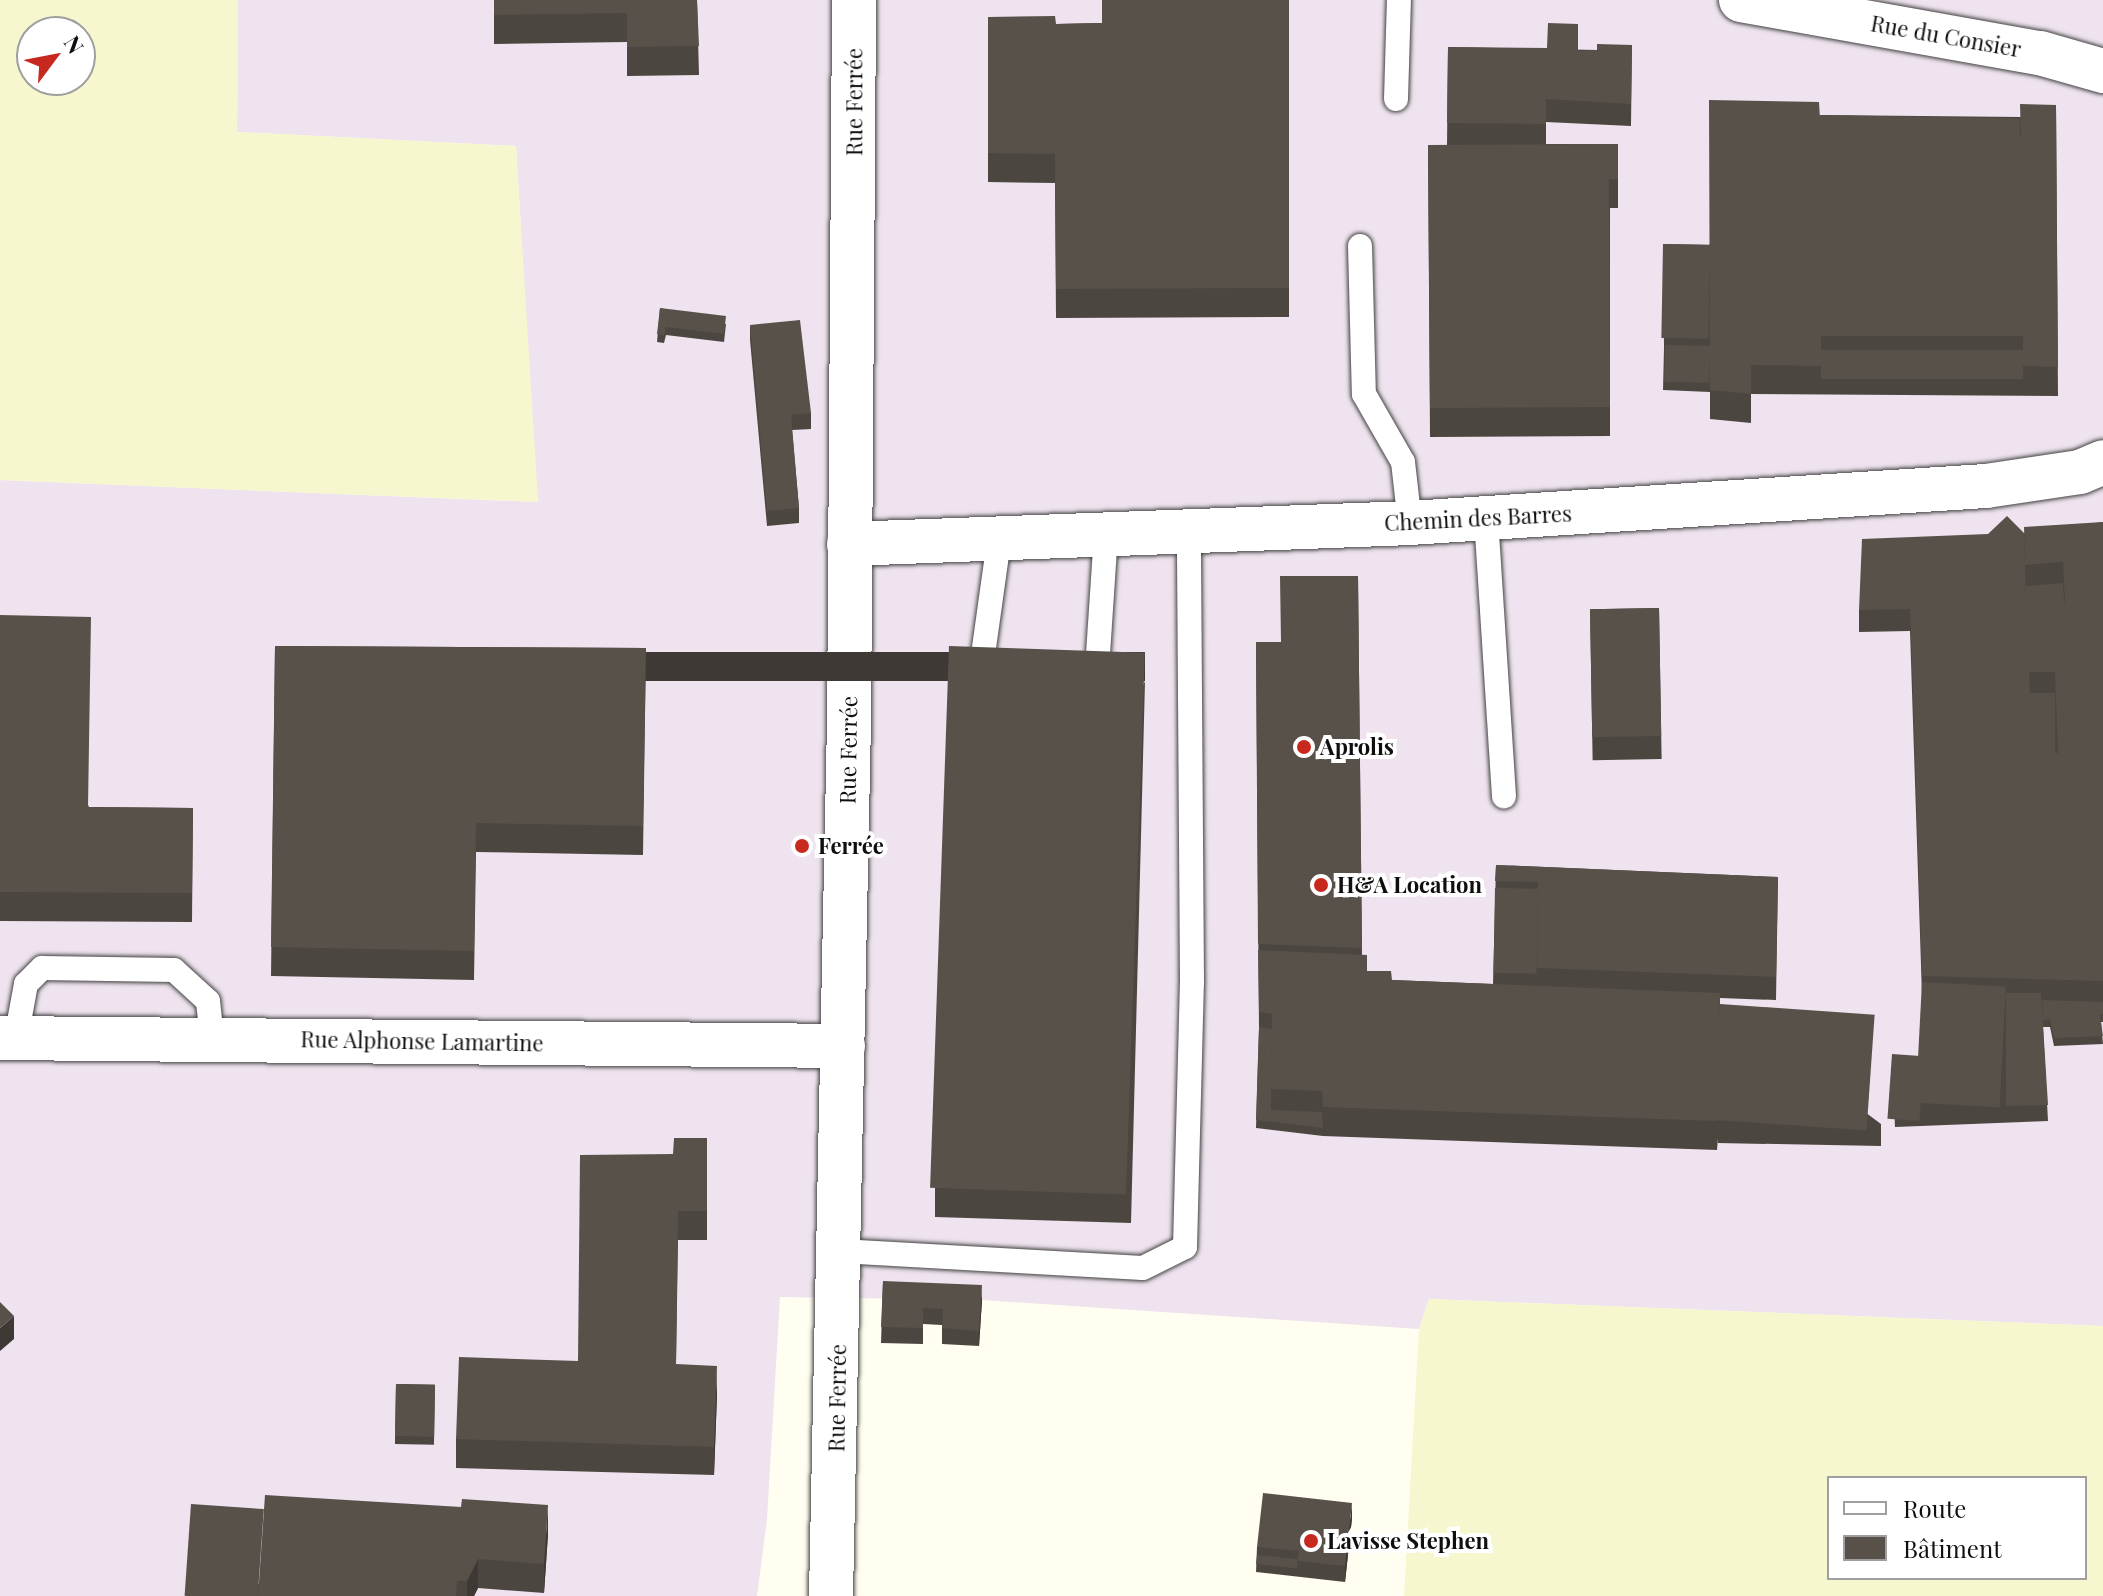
<!DOCTYPE html>
<html>
<head>
<meta charset="utf-8">
<style>
	body { margin:0 }
	#map { position:relative; width:2103px; height:1596px; overflow:hidden; background:#fffef0; font-family:"Playfair Display",serif }
	div>[style] { position:absolute }
	[style*='--x'] { left:calc(var(--x)*1px); top:calc(var(--y)*1px); width:calc(var(--w)*1px); rotate:calc(var(--a)*1deg) }
	.industrial>* { inset:0; background:#eee3ee }
	.farmland>* { inset:0; background:#f6f7ce }
	.roads { filter:drop-shadow(0 0 2px #424242) drop-shadow(0 0 2px #424242) }
	.lane>* { height:24px; margin:-12px; padding:0 12px; transform-origin:12px; border-radius:12px; background:#fff }
	.street>* { height:44px; margin:-22px; padding:0 22px; transform-origin:22px; border-radius:22px; background:#fff }
	.wall>* { inset:0; background:#4c4640; transform-origin:0 0 }
	.shaded-wall>* { inset:0; background:#3e3934; transform-origin:0 0 }
	.building>* { inset:0; background:#58514a; transform-origin:0 0 }
	.dots>* { width:22px; height:22px; translate:-50% -50%; box-sizing:border-box; border:4px solid #fff; border-radius:50% }
	span { translate:-50% -50%; white-space:nowrap; text-align:center; line-height:1.15; -webkit-text-stroke:8px #fff; paint-order:stroke }
	.street-label { font-size:22px; color:#0f0f0f }
	.poi-label { font-size:22px; color:#0f0f0f; font-weight:700 }
	.left { translate:0 -50%; text-align:left }
	.legend { position:absolute; left:1827px; top:1476px; width:260px; height:104px; box-sizing:border-box; background:#fff; border:2px solid #9f9f9f; margin:0; padding:10px 14px; list-style:none; font-size:24px; color:#0f0f0f }
	.legend li { display:flex; align-items:center; gap:16px; height:40px }
	.legend b { width:40px; border:2px solid #9f9f9f }
	.north { position:absolute; left:16px; top:16px; width:80px; height:80px; box-sizing:border-box; background:#fff; border:2px solid #9f9f9f; border-radius:50%; rotate:58deg; font-size:22px; font-weight:700; line-height:32px; text-align:center; color:#0f0f0f }
	.north::after { content:''; display:block; margin:auto; width:28px; height:36px; background:#c7291e; clip-path:polygon(50% 0,100% 100%,50% 72%,0 100%) }
</style>
</head>
<body>
<div id="map">
	<div class="industrial">
		<i style="clip-path:polygon(238px 0,2103px 0,2103px 1326px,1429px 1299px,1419px 1329px,982px 1300px,780px 1297px,767px 1519px,757px 1596px,0 1596px,0 480px,537px 502px,516px 146px,237px 132px)"></i>
	</div>
	<div class="farmland">
		<i style="clip-path:polygon(evenodd,0 0,238px 0,237px 132px,516px 146px,538px 502px,0 480px,0 0,32px 32px,80px 32px,80px 80px,32px 80px,32px 32px)"></i>
		<i style="clip-path:polygon(evenodd,1429px 1299px,2103px 1326px,2103px 1596px,1404px 1596px,1419px 1329px,1429px 1299px,1829px 1478px,2085px 1478px,2085px 1578px,1829px 1578px,1829px 1478px)"></i>
	</div>
	<div class="roads">
		<div class="lane">
			<i style="--x:1396;--y:99;--w:99;--a:-88.3"></i>
			<i style="--x:1360;--y:246;--w:148;--a:88.5"></i>
			<i style="--x:1364;--y:394;--w:78;--a:60.2"></i>
			<i style="--x:1403;--y:462;--w:61;--a:83.5"></i>
			<i style="--x:1486;--y:518;--w:279;--a:86.3"></i>
			<i style="--x:1098;--y:654;--w:119;--a:-86.2"></i>
			<i style="--x:980;--y:676;--w:137;--a:-82"></i>
			<i style="--x:16;--y:1038;--w:55;--a:-79.5"></i>
			<i style="--x:26;--y:984;--w:23;--a:-45"></i>
			<i style="--x:42;--y:968;--w:132;--a:0.9"></i>
			<i style="--x:174;--y:970;--w:46;--a:42.4"></i>
			<i style="--x:208;--y:1001;--w:37;--a:84"></i>
			<i style="--x:840;--y:1251;--w:303;--a:3.2"></i>
			<i style="--x:1143;--y:1268;--w:47;--a:-26.6"></i>
			<i style="--x:1185;--y:1247;--w:265;--a:-88.5"></i>
			<i style="--x:1192;--y:982;--w:451;--a:-90.4"></i>
		</div>
		<div class="street">
			<i style="--x:1741;--y:0;--w:304;--a:10.1"></i>
			<i style="--x:2040;--y:53;--w:66;--a:15.9"></i>
			<i style="--x:849;--y:544;--w:561;--a:-2.14"></i>
			<i style="--x:1410;--y:523;--w:577;--a:-3.68"></i>
			<i style="--x:1986;--y:486;--w:95;--a:-8.5"></i>
			<i style="--x:2080;--y:472;--w:25;--a:-23"></i>
			<i style="--x:0;--y:1038;--w:843;--a:0.54"></i>
			<i style="--x:831;--y:1596;--w:872;--a:-88.82"></i>
			<i style="--x:849;--y:724;--w:724;--a:-89.6"></i>
		</div>
	</div>
	<div class="wall">
		<i style="clip-path:polygon(494px 0,697px 0,699px 75px,627px 76px,627px 42px,494px 44px)"></i>
		<i style="clip-path:polygon(1289px 0,1289px 317px,1056px 318px,1055px 183px,988px 182px,988px 17px,1056px 24px,1102px 23px)"></i>
		<i style="clip-path:polygon(1632px 45px,1631px 126px,1546px 122px,1546px 144px,1618px 144px,1618px 208px,1610px 208px,1610px 436px,1430px 437px,1428px 145px,1447px 145px,1448px 47px,1597px 50px)"></i>
		<i style="clip-path:polygon(2056px 105px,2058px 396px,1751px 394px,1751px 423px,1710px 419px,1710px 392px,1663px 390px,1664px 348px,1663px 244px,1709px 245px,1820px 115px,2020px 117px)"></i>
		<i style="clip-path:polygon(660px 308px,726px 324px,724px 342px,666px 335px,664px 343px,657px 342px)"></i>
		<i style="clip-path:polygon(750px 325px,811px 413px,811px 429px,792px 430px,799px 508px,799px 523px,767px 526px,750px 340px)"></i>
		<i style="clip-path:polygon(2103px 522px,2103px 1022px,2101px 1022px,2103px 1044px,2054px 1046px,2050px 1027px,2043px 1027px,2048px 1121px,1895px 1127px,1892px 1062px,1924px 1056px,1910px 631px,1859px 632px,1859px 610px,2024px 533px)"></i>
		<i style="clip-path:polygon(1358px 576px,1362px 955px,1367px 971px,1392px 980px,1493px 984px,1496px 865px,1778px 877px,1776px 1000px,1720px 998px,1720px 1004px,1881px 1124px,1881px 1146px,1718px 1143px,1718px 1138px,1717px 1150px,1323px 1136px,1256px 1128px,1259px 1029px,1256px 642px,1281px 642px)"></i>
		<i style="left:1659px;top:608px;width:151px;height:69px;rotate:89deg"></i>
		<i style="clip-path:polygon(0 615px,89px 807px,193px 808px,192px 922px,0 921px)"></i>
		<i style="clip-path:polygon(275px 646px,646px 648px,643px 855px,476px 852px,474px 980px,271px 976px)"></i>
		<i style="clip-path:polygon(1145px 681px,1131px 1223px,935px 1217px,935px 1188px)"></i>
		<i style="clip-path:polygon(707px 1138px,707px 1240px,678px 1240px,676px 1364px,717px 1394px,714px 1475px,456px 1468px,456px 1439px,578px 1361px,673px 1154px)"></i>
		<i style="clip-path:polygon(883px 1281px,982px 1300px,979px 1346px,942px 1344px,942px 1325px,923px 1324px,923px 1344px,881px 1343px)"></i>
		<i style="left:396px;top:1384px;width:39px;height:60px;rotate:1deg"></i>
		<i style="clip-path:polygon(1352px 1518px,1345px 1582px,1256px 1572px,1257px 1547px)"></i>
		<i style="clip-path:polygon(548px 1534px,544px 1593px,478px 1588px,474px 1596px,185px 1596px)"></i>
	</div>
	<div class="shaded-wall">
		<i style="left:1145px;top:652px;width:29px;height:542px;rotate:90deg"></i>
		<i style="clip-path:polygon(982px 1285px,982px 1300px,979px 1346px,979px 1331px)"></i>
		<i style="clip-path:polygon(14px 1316px,14px 1339px,0 1351px,0 1328px)"></i>
		<i style="clip-path:polygon(717px 1366px,717px 1394px,714px 1475px,714px 1447px)"></i>
		<i style="clip-path:polygon(1352px 1503px,1352px 1518px,1345px 1582px,1345px 1566px)"></i>
		<i style="clip-path:polygon(548px 1505px,548px 1534px,544px 1593px,544px 1564px)"></i>
		<i style="clip-path:polygon(478px 1559px,478px 1588px,474px 1596px,467px 1596px,467px 1581px)"></i>
	</div>
	<div class="building">
		<i style="clip-path:polygon(494px 0,697px 0,699px 46px,627px 47px,627px 13px,494px 15px)"></i>
		<i style="clip-path:polygon(1102px 0,1289px 0,1289px 288px,1056px 289px,1055px 154px,988px 153px,988px 17px,1055px 16px,1056px 24px,1102px 23px)"></i>
		<i style="clip-path:polygon(1548px 23px,1578px 24px,1578px 51px,1597px 50px,1597px 44px,1632px 45px,1631px 104px,1546px 99px,1546px 124px,1447px 123px,1448px 47px,1547px 48px)"></i>
		<i style="clip-path:polygon(1709px 100px,1819px 102px,1821px 136px,2021px 137px,2020px 104px,2056px 105px,2058px 367px,2023px 366px,2023px 336px,1821px 336px,1821px 366px,1751px 365px,1751px 394px,1710px 390px)"></i>
		<i style="left:1820px;top:115px;width:200px;height:21px;rotate:1deg"></i>
		<i style="clip-path:polygon(1618px 144px,1618px 179px,1609px 179px,1610px 407px,1430px 408px,1428px 145px)"></i>
		<i style="left:1663px;top:244px;width:47px;height:94px;rotate:1deg"></i>
		<i style="clip-path:polygon(660px 308px,726px 316px,724px 334px,666px 327px,664px 336px,657px 334px)"></i>
		<i style="clip-path:polygon(800px 320px,811px 413px,791px 415px,799px 508px,767px 511px,750px 325px)"></i>
		<i style="left:1665px;top:345px;width:45px;height:37px;rotate:1deg"></i>
		<i style="left:1821px;top:350px;width:202px;height:29px"></i>
		<i style="clip-path:polygon(2007px 516px,2024px 533px,2026px 602px,1910px 602px,1910px 609px,1859px 610px,1862px 539px,1988px 534px)"></i>
		<i style="clip-path:polygon(evenodd,2103px 522px,2103px 981px,1922px 976px,1910px 602px,2065px 602px,2063px 562px,2025px 565px,2024px 527px,2103px 522px,2029px 672px,2055px 672px,2058px 753px,2033px 755px,2029px 672px)"></i>
		<i style="clip-path:polygon(1280px 576px,1358px 576px,1362px 948px,1258px 944px,1256px 642px,1281px 642px)"></i>
		<i style="clip-path:polygon(2063px 583px,2064px 602px,2026px 602px,2026px 586px)"></i>
		<i style="left:1659px;top:608px;width:128px;height:69px;rotate:89deg"></i>
		<i style="clip-path:polygon(0 615px,91px 617px,88px 807px,193px 808px,192px 893px,0 892px)"></i>
		<i style="clip-path:polygon(275px 646px,646px 648px,643px 826px,476px 823px,474px 951px,271px 947px)"></i>
		<i style="left:949px;top:646px;width:196px;height:542px;rotate:2deg"></i>
		<i style="left:2030px;top:693px;width:25px;height:62px"></i>
		<i style="clip-path:polygon(1496px 865px,1778px 877px,1776px 977px,1537px 968px,1538px 882px,1495px 881px)"></i>
		<i style="left:1495px;top:888px;width:43px;height:85px;rotate:1deg"></i>
		<i style="clip-path:polygon(1258px 950px,1367px 955px,1367px 1015px,1271px 1077px,1272px 1014px,1259px 1012px)"></i>
		<i style="clip-path:polygon(1367px 971px,1391px 971px,1392px 980px,1720px 993px,1717px 1121px,1323px 1107px,1322px 1091px,1271px 1089px,1271px 1077px,1367px 1015px)"></i>
		<i style="left:1922px;top:982px;width:84px;height:121px;rotate:3deg"></i>
		<i style="clip-path:polygon(2006px 993px,2041px 993px,2048px 1105px,2006px 1106px)"></i>
		<i style="clip-path:polygon(2042px 1000px,2103px 1002px,2103px 1014px,2100px 1015px,2103px 1036px,2054px 1038px,2050px 1019px,2043px 1020px)"></i>
		<i style="left:1720px;top:1004px;width:155px;height:116px;rotate:4deg"></i>
		<i style="clip-path:polygon(1259px 1027px,1272px 1029px,1271px 1110px,1322px 1112px,1323px 1128px,1256px 1120px)"></i>
		<i style="left:1892px;top:1054px;width:32px;height:65px;rotate:4deg"></i>
		<i style="clip-path:polygon(674px 1138px,707px 1138px,707px 1211px,678px 1211px,676px 1364px,717px 1366px,714px 1447px,456px 1439px,459px 1357px,578px 1361px,580px 1155px,673px 1154px)"></i>
		<i style="clip-path:polygon(883px 1281px,982px 1285px,979px 1331px,942px 1328px,943px 1309px,923px 1308px,923px 1328px,881px 1327px)"></i>
		<i style="clip-path:polygon(0 1302px,14px 1316px,0 1328px)"></i>
		<i style="left:396px;top:1384px;width:39px;height:52px;rotate:1deg"></i>
		<i style="clip-path:polygon(1263px 1493px,1352px 1503px,1345px 1566px,1298px 1561px,1299px 1551px,1257px 1547px)"></i>
		<i style="clip-path:polygon(265px 1495px,461px 1507px,462px 1499px,548px 1505px,544px 1564px,478px 1559px,467px 1581px,457px 1581px,456px 1596px,258px 1596px)"></i>
		<i style="left:191px;top:1504px;width:73px;height:92px;rotate:4deg"></i>
		<i style="left:1257px;top:1555px;width:41px;height:9px;rotate:6deg"></i>
	</div>
	<div class="dots">
		<i style="left:1304px;top:747px;background:#c7291e"></i>
		<i style="left:802px;top:846px;background:#c7291e"></i>
		<i style="left:1321px;top:885px;background:#c7291e"></i>
		<i style="left:1311px;top:1541px;background:#c7291e"></i>
	</div>
	<div class="street-label">
		<span style="left:1946px;top:36px;rotate:10deg">Rue du Consier</span>
		<span style="left:854px;top:102px;rotate:-90deg">Rue Ferrée</span>
		<span style="left:1478px;top:518px;rotate:-3deg">Chemin des Barres</span>
		<span style="left:848px;top:750px;rotate:-89deg">Rue Ferrée</span>
		<span style="left:422px;top:1041px;rotate:1deg">Rue Alphonse Lamartine</span>
		<span style="left:837px;top:1398px;rotate:-89deg">Rue Ferrée</span>
	</div>
	<div class="poi-label">
		<span class="left" style="left:1320px;top:747px">Aprolis</span>
		<span class="left" style="left:818px;top:846px">Ferrée</span>
		<span class="left" style="left:1337px;top:885px">H&amp;A Location</span>
		<span class="left" style="left:1327px;top:1541px">Lavisse Stephen</span>
	</div>
	<ul class="legend">
	<li><b style="height:10px;background:#fff"></b>Route</li>
	<li><b style="height:22px;background:#58514a"></b>Bâtiment</li>
	</ul>
	<div class="north">N</div>
</div>
</body>
</html>
